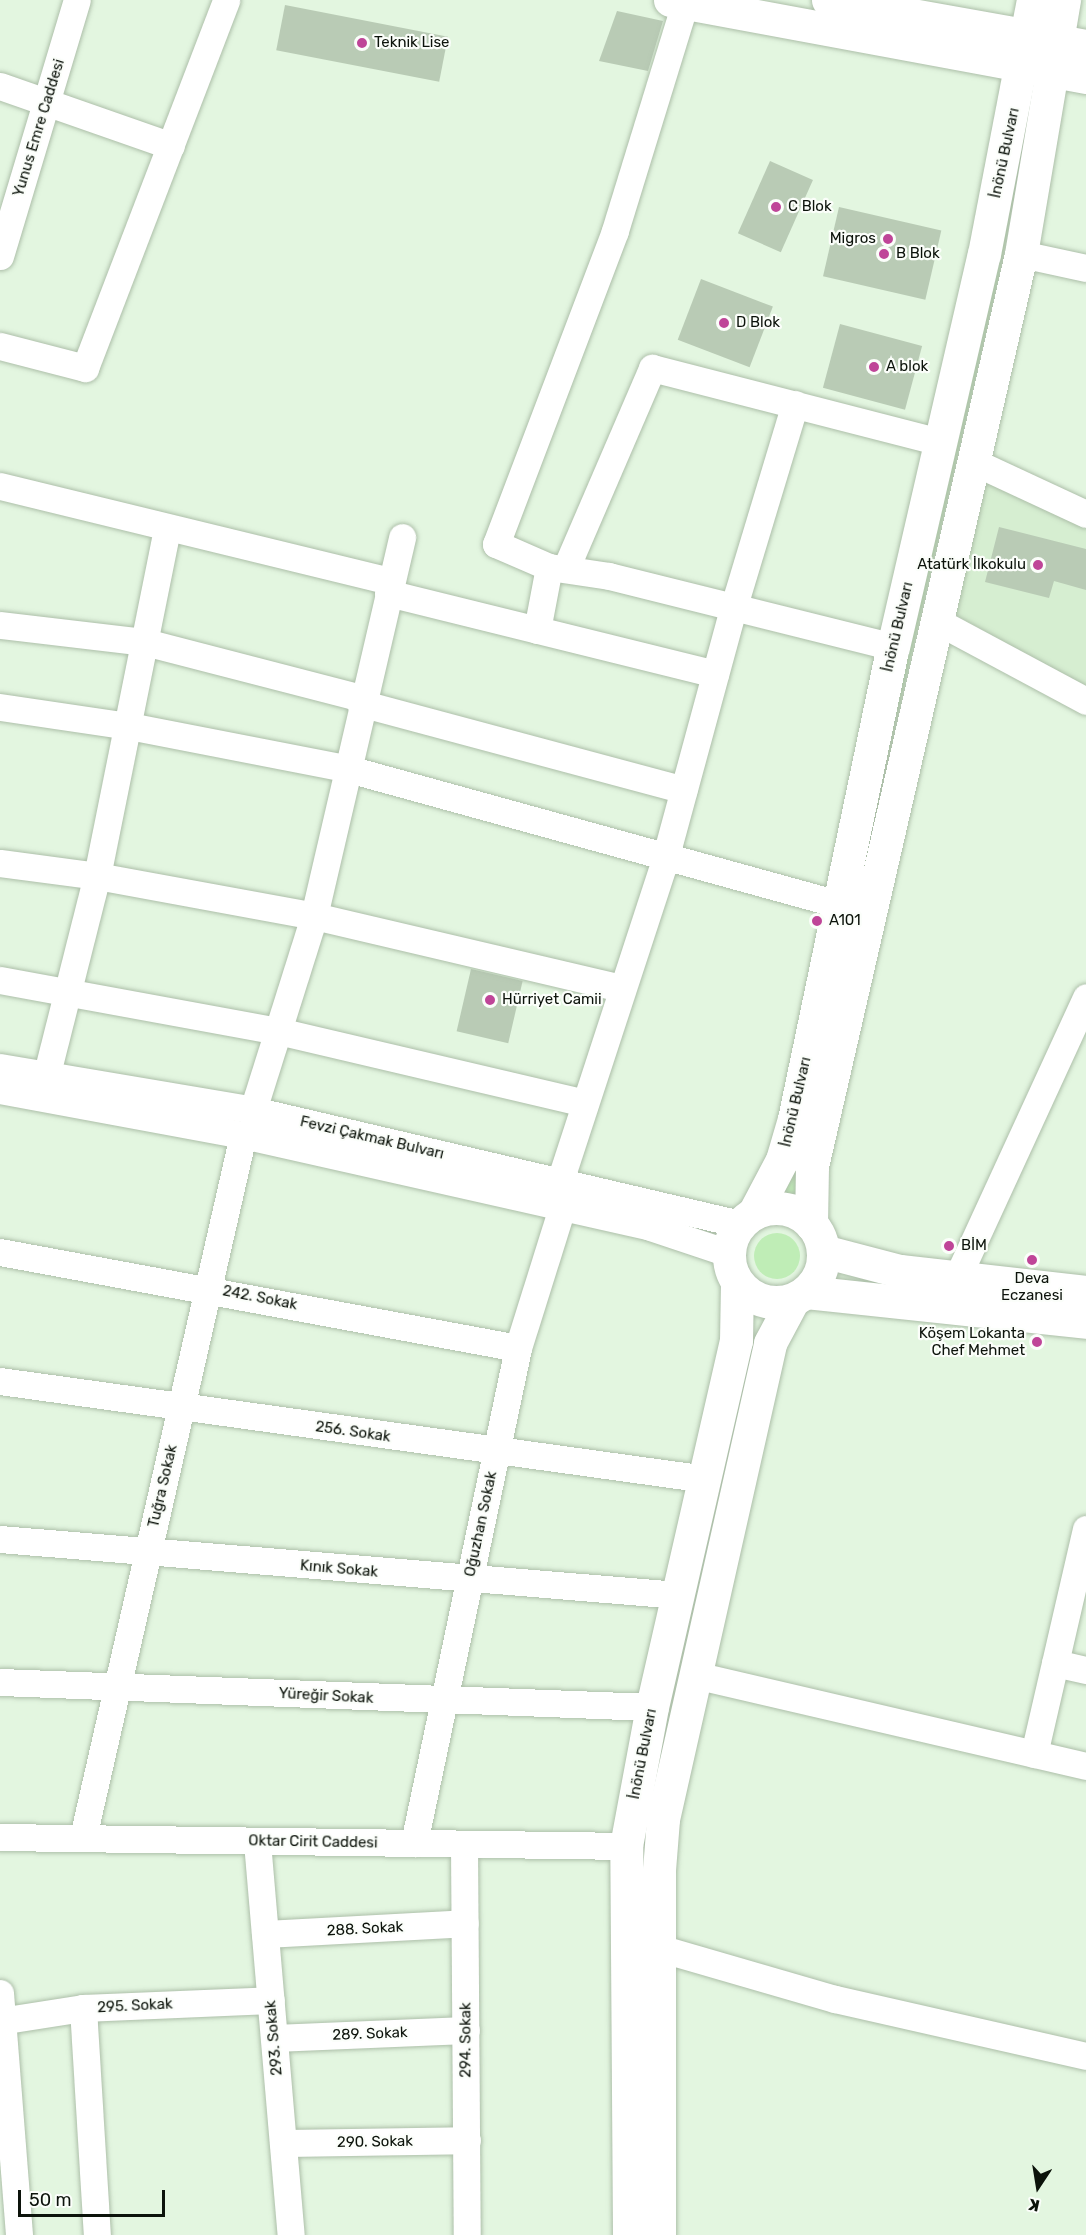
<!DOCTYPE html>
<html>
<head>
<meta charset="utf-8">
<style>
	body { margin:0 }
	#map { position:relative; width:1086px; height:2235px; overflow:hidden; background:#e3f6e0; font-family:Rubik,sans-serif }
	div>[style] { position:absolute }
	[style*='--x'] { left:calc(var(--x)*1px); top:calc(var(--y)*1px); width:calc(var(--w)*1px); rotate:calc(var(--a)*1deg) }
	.built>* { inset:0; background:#d6eed1 }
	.green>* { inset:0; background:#bfedb6 }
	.round { border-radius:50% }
	.building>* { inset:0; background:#b9cbb5; transform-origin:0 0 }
	.roads { filter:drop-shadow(0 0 2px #adbfa9) drop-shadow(0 0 2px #adbfa9) }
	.minor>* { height:27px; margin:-13.5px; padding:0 13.5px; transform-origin:13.5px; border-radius:13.5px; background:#fff }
	.major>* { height:33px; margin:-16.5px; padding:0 16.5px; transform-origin:16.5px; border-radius:16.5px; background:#fff }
	.major>.ring { margin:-16.5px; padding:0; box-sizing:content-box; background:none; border:33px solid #fff; border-radius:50% }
	.dots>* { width:16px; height:16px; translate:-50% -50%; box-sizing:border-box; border:3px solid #fbfefa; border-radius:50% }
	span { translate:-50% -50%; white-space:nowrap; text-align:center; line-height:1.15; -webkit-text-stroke:4.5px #fbfefa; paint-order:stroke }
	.poi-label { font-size:15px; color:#0c130b }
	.left { translate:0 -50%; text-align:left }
	.right { translate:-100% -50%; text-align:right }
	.street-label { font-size:15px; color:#0c130b }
	.north { position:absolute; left:1008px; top:2157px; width:60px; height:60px; -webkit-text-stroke:4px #fbfefa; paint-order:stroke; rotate:192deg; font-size:16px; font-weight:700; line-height:24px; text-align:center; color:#0c130b }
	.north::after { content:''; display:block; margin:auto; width:21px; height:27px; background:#0c130b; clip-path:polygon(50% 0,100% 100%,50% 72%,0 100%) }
	.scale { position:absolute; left:18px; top:2190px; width:147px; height:27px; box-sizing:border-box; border:3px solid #0c130b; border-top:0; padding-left:8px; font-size:18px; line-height:21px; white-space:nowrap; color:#0c130b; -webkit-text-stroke:4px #fbfefa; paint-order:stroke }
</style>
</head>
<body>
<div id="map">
	<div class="built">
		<i style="clip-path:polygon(987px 482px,1086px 528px,1086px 687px,954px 614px)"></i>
	</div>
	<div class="green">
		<i style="clip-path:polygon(1026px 100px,1032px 100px,999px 275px,862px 867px,800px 1199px,776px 1195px)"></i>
		<i class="round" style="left:754px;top:1233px;width:46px;height:46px"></i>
	</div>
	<div class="building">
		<i style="left:285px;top:5px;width:166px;height:46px;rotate:11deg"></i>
		<i style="clip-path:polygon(617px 11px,663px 21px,648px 71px,599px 61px)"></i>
		<i style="left:770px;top:161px;width:47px;height:79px;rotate:24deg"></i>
		<i style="left:839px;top:207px;width:105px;height:71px;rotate:13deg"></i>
		<i style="left:701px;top:279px;width:77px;height:65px;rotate:21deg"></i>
		<i style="left:840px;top:324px;width:85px;height:66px;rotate:15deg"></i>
		<i style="clip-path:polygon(999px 527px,1086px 549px,1086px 590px,1054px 581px,1049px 598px,985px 582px)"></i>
		<i style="left:471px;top:969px;width:53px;height:64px;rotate:13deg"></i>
	</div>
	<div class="roads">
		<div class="minor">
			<i style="--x:685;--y:3;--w:239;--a:107.1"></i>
			<i style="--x:615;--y:231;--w:335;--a:110.8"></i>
			<i style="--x:496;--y:544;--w:58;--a:23.5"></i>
			<i style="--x:549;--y:567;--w:61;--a:8.5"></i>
			<i style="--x:609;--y:576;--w:293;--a:14"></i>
			<i style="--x:0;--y:86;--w:181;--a:19.3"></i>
			<i style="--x:1021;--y:254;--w:66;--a:12.2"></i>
			<i style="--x:0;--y:256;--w:267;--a:-73.3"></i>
			<i style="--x:0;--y:346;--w:88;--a:14.5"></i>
			<i style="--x:85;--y:368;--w:394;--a:-69"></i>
			<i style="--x:974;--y:462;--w:123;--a:24.9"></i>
			<i style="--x:0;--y:486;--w:402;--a:13.7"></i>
			<i style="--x:566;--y:568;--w:218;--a:-66.7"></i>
			<i style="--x:652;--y:368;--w:298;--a:14.4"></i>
			<i style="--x:388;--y:593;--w:337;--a:13.9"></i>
			<i style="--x:935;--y:620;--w:171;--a:28.2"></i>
			<i style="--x:0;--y:625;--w:146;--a:6.7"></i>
			<i style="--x:145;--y:642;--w:224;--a:14.5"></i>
			<i style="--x:537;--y:630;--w:64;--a:-79.2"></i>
			<i style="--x:360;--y:703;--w:335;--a:15"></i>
			<i style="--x:0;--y:707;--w:130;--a:8.4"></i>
			<i style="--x:129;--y:726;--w:220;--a:11"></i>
			<i style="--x:345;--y:768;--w:511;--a:15.42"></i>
			<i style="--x:0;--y:863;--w:98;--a:7.6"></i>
			<i style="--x:97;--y:876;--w:221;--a:10.4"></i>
			<i style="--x:314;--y:916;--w:316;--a:13.2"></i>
			<i style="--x:0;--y:980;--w:283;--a:10.4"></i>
			<i style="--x:278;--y:1031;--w:315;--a:13.2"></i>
			<i style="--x:0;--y:1067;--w:257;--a:9.6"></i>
			<i style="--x:253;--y:1110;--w:500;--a:13.17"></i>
			<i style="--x:47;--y:1073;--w:203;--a:-75.8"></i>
			<i style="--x:97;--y:876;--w:354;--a:-78.6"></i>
			<i style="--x:0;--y:1090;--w:247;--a:10.5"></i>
			<i style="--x:243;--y:1135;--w:417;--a:12.7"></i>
			<i style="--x:650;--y:1227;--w:82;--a:18.4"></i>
			<i style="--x:253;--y:1110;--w:203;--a:-72.5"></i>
			<i style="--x:314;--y:916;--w:389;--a:-76.9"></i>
			<i style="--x:560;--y:1181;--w:339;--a:-71.9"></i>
			<i style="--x:665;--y:859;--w:259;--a:-74.8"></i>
			<i style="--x:733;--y:609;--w:214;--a:-73.2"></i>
			<i style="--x:0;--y:1252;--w:527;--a:10.5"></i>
			<i style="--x:957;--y:1278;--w:309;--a:-65.3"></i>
			<i style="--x:0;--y:1381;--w:713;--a:7.9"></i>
			<i style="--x:0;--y:1539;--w:680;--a:4.72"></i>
			<i style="--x:1055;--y:1663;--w:32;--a:13"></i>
			<i style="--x:695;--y:1675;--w:401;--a:13.1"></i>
			<i style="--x:0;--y:1682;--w:652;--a:2.2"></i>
			<i style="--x:1034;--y:1754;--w:231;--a:-77"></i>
			<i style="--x:0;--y:1837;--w:626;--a:0.82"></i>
			<i style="--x:83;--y:1837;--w:720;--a:-77.16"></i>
			<i style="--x:257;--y:1842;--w:394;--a:85.1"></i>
			<i style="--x:414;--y:1843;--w:506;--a:-78.13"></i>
			<i style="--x:518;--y:1348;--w:147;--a:-72.6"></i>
			<i style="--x:464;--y:1844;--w:391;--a:89.6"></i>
			<i style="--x:265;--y:1934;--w:200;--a:-3.1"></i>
			<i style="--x:659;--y:1948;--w:183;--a:16.2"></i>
			<i style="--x:835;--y:1999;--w:257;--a:12.8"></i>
			<i style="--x:0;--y:1993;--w:243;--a:85.5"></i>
			<i style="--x:83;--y:2008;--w:227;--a:86.5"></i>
			<i style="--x:0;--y:2021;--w:84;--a:-8.9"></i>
			<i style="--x:83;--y:2008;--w:188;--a:-2.4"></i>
			<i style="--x:274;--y:2038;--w:192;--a:-2.4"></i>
			<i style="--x:283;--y:2143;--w:184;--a:-0.9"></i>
		</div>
		<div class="major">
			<i style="--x:670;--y:0;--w:423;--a:10.5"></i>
			<i style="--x:828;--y:0;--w:262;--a:10.1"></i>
			<i class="ring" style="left:729px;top:1208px;width:61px;height:61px"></i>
			<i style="--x:754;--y:1213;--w:60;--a:-62.2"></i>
			<i style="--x:782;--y:1160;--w:43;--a:-73.7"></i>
			<i style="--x:794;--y:1119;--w:482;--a:-78.2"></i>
			<i style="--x:893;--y:647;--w:403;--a:-77"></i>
			<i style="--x:984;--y:254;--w:259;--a:-79.1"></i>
			<i style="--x:811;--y:1224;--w:58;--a:-89"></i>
			<i style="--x:812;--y:1166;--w:936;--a:-77.09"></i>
			<i style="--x:1021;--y:254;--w:258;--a:-80.4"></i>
			<i style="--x:823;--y:1251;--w:80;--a:14.6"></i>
			<i style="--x:900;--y:1271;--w:187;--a:6.4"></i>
			<i style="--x:806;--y:1292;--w:282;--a:6.1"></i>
			<i style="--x:629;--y:2235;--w:389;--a:-90.4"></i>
			<i style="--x:626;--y:1846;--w:141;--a:-79.4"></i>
			<i style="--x:652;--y:1707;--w:376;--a:-77.1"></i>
			<i style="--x:736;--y:1341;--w:58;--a:-89"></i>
			<i style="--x:659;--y:2235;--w:365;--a:-90"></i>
			<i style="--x:659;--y:1870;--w:51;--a:-85.5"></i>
			<i style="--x:663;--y:1819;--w:488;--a:-77.3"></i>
			<i style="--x:770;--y:1343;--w:49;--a:-61.9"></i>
		</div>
	</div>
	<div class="dots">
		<i style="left:362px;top:43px;background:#bf4598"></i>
		<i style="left:776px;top:207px;background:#bf4598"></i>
		<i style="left:888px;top:239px;background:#bf4598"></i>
		<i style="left:884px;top:254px;background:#bf4598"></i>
		<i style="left:724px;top:323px;background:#bf4598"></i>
		<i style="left:874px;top:367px;background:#bf4598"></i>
		<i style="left:1038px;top:565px;background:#bf4598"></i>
		<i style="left:817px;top:921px;background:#bf4598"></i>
		<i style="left:490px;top:1000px;background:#bf4598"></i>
		<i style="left:949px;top:1246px;background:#bf4598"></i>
		<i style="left:1032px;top:1260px;background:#bf4598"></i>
		<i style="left:1037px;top:1342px;background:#bf4598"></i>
	</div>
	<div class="poi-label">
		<span class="left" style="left:374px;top:43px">Teknik Lise</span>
		<span class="left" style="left:788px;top:207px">C Blok</span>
		<span class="right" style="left:876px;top:239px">Migros</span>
		<span class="left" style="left:896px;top:254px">B Blok</span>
		<span class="left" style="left:736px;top:323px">D Blok</span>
		<span class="left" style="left:886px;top:367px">A blok</span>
		<span class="right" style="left:1026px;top:565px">Atatürk İlkokulu</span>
		<span class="left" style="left:829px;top:921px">A101</span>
		<span class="left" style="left:502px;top:1000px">Hürriyet Camii</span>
		<span class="left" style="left:961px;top:1246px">BİM</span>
		<span style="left:1032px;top:1287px">Deva<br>Eczanesi</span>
		<span class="right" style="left:1025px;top:1342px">Köşem Lokanta<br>Chef Mehmet</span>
	</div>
	<div class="street-label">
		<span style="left:39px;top:128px;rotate:-73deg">Yunus Emre Caddesi</span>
		<span style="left:1005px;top:153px;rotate:-78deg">İnönü Bulvarı</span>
		<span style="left:898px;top:627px;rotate:-77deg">İnönü Bulvarı</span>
		<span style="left:796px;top:1102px;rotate:-77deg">İnönü Bulvarı</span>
		<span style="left:372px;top:1138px;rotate:13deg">Fevzi Çakmak Bulvarı</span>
		<span style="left:260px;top:1298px;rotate:11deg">242. Sokak</span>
		<span style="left:353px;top:1432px;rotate:8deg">256. Sokak</span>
		<span style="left:163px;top:1486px;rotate:-77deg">Tuğra Sokak</span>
		<span style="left:481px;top:1524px;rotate:-78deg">Oğuzhan Sokak</span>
		<span style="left:339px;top:1569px;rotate:5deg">Kınık Sokak</span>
		<span style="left:326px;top:1696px;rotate:3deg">Yüreğir Sokak</span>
		<span style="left:643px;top:1754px;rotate:-79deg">İnönü Bulvarı</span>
		<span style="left:313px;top:1842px;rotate:1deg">Oktar Cirit Caddesi</span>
		<span style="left:365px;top:1929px;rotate:-3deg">288. Sokak</span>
		<span style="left:135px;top:2006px;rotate:-3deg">295. Sokak</span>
		<span style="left:370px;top:2034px;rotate:-2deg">289. Sokak</span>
		<span style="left:274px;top:2038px;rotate:-95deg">293. Sokak</span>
		<span style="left:466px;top:2040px;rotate:-90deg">294. Sokak</span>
		<span style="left:375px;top:2142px;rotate:-1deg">290. Sokak</span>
	</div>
	<div class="north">K</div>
	<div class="scale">50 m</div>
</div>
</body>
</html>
